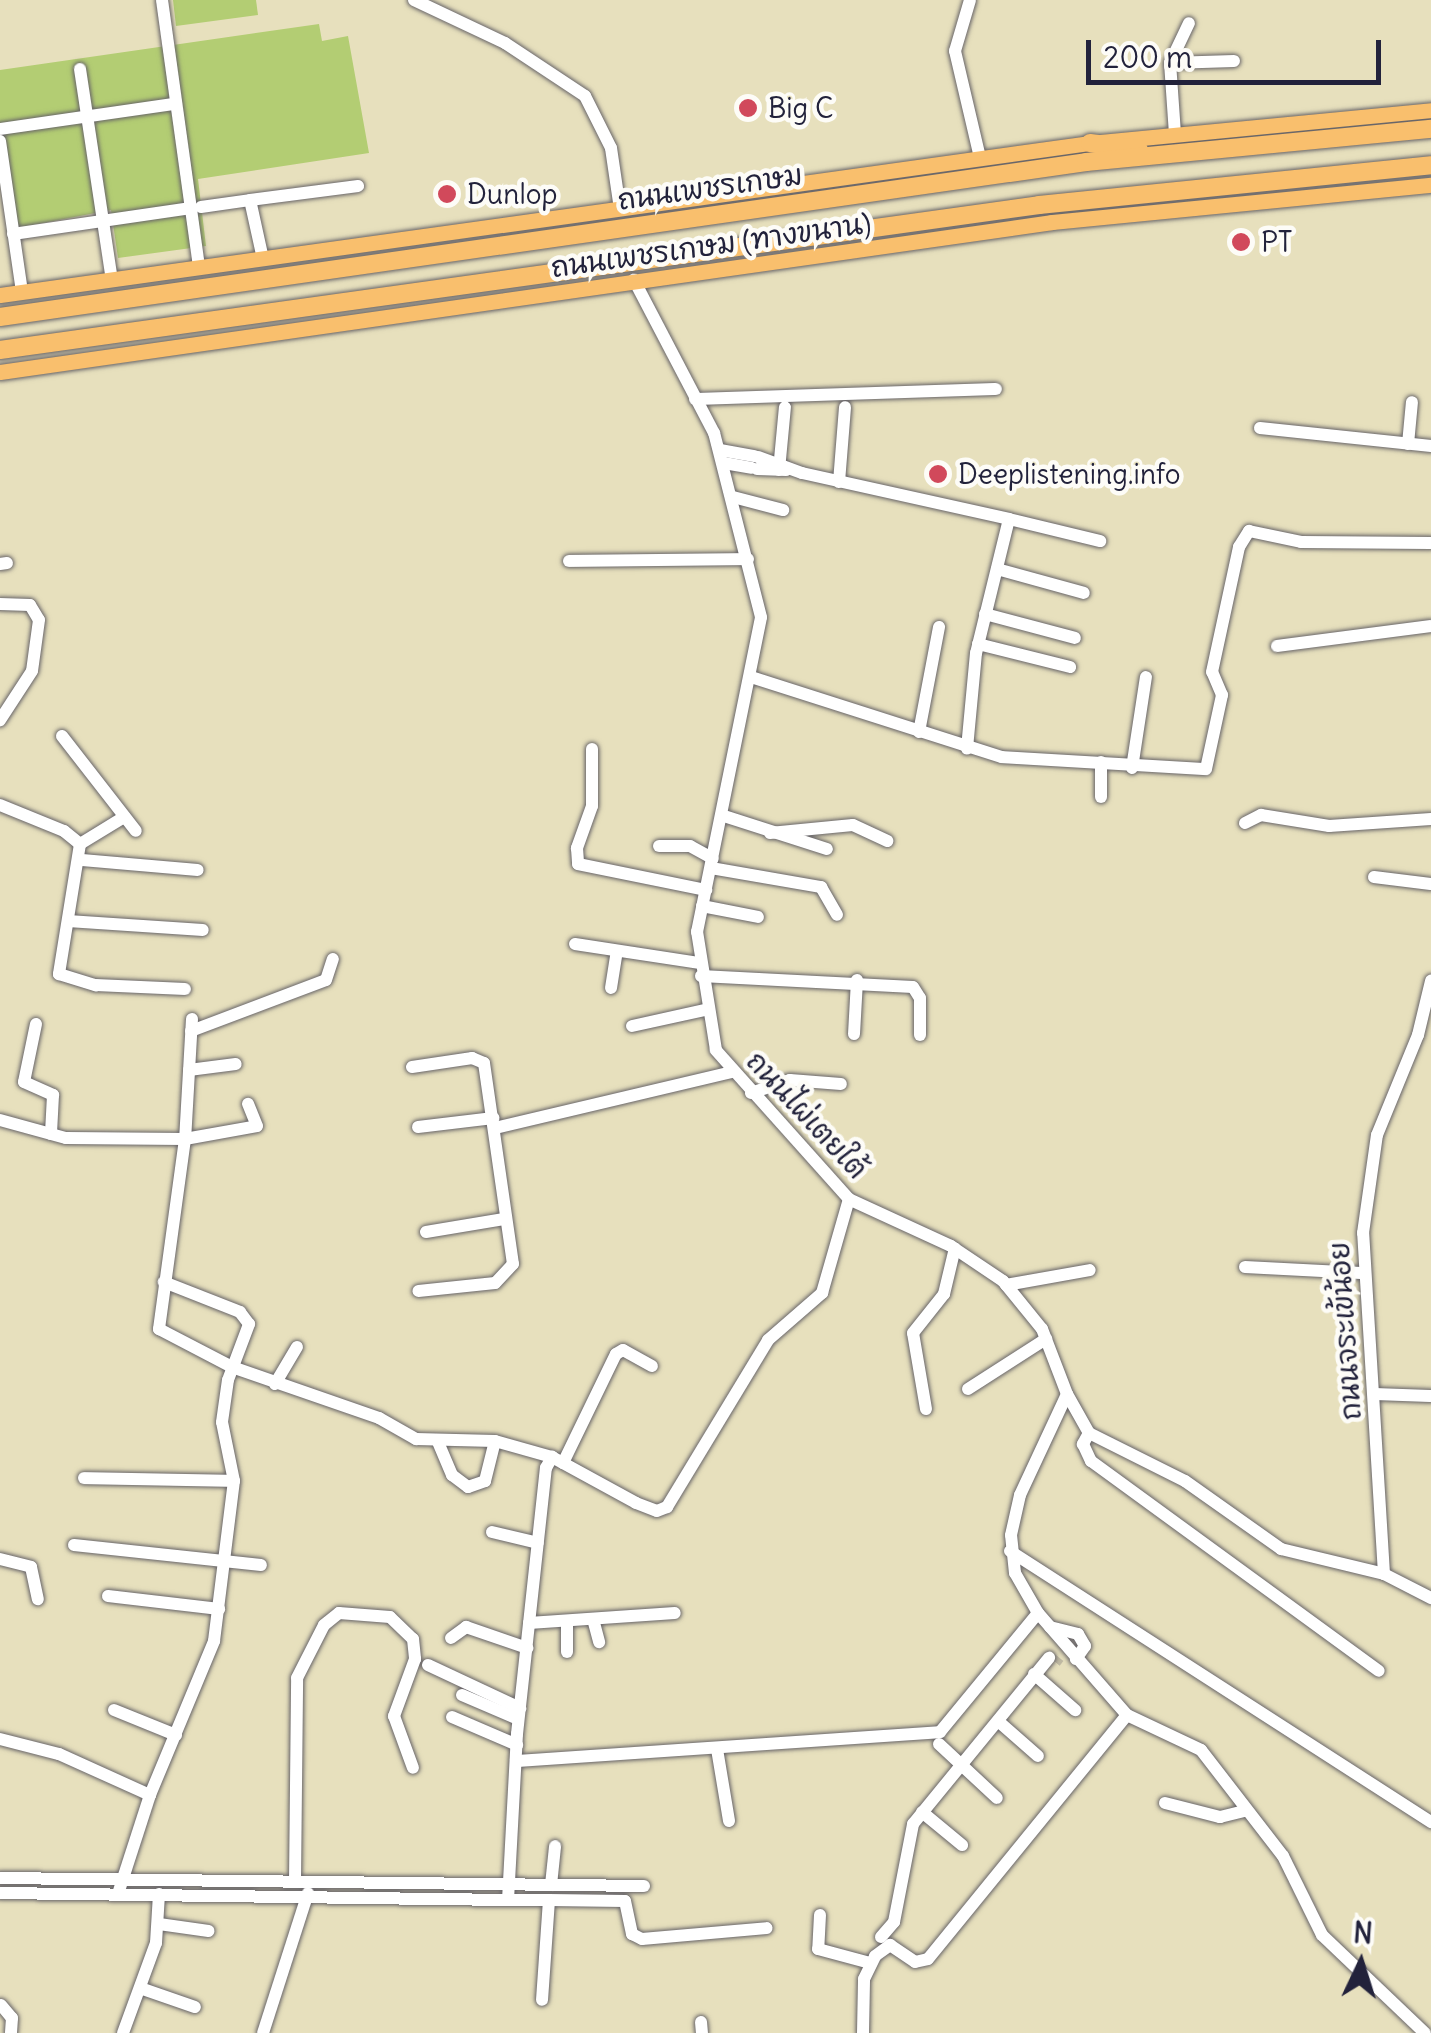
<!DOCTYPE html>
<html>
<head>
<meta charset="utf-8">
<style>
	body { margin:0 }
	#map { position:relative; width:1431px; height:2033px; overflow:hidden; background:#e7e0bd; font-family:Delius,"Playpen Sans Thai",sans-serif }
	div>[style] { position:absolute }
	[style*='--x'] { left:calc(var(--x)*1px); top:calc(var(--y)*1px); width:calc(var(--w)*1px); rotate:calc(var(--a)*1deg) }
	.green>* { inset:0; background:#b3cd73 }
	.minor-tunnel>* { height:12px; margin-top:-6px; transform-origin:0; background:repeating-linear-gradient(90deg,#c0baa3 0 12px,transparent 0 18px) }
	.roads { filter:drop-shadow(0 0 2px #676468) drop-shadow(0 0 2px #676468) }
	.minor>* { height:12px; margin:-6px; padding:0 6px; transform-origin:6px; border-radius:6px; background:#fff }
	.major>* { height:15px; margin:-7.5px; padding:0 7.5px; transform-origin:7.5px; border-radius:7.5px; background:#f9bf6d }
	.highway>* { height:18px; margin:-9px; padding:0 9px; transform-origin:9px; border-radius:9px; background:#f9bf6d }
	.dots>* { width:28px; height:28px; translate:-50% -50%; box-sizing:border-box; border:5px solid #fdfcf7; border-radius:50% }
	span { translate:-50% -50%; white-space:nowrap; text-align:center; line-height:1.15; -webkit-text-stroke:9px #fdfcf7; paint-order:stroke }
	.poi-label { font-size:28px; color:#22223b }
	.left { translate:0 -50%; text-align:left }
	.street-label { font-size:28px; color:#22223b }
	.north { position:absolute; left:1311px; top:1913px; width:100px; height:100px; -webkit-text-stroke:8px #fdfcf7; paint-order:stroke; rotate:4deg; font-size:28px; font-weight:700; line-height:40px; text-align:center; color:#22223b }
	.north::after { content:''; display:block; margin:auto; width:35px; height:45px; background:#22223b; clip-path:polygon(50% 0,100% 100%,50% 72%,0 100%) }
	.scale { position:absolute; left:1086px; top:40px; width:295px; height:45px; box-sizing:border-box; border:5px solid #22223b; border-top:0; padding-left:12px; font-size:30px; line-height:35px; white-space:nowrap; color:#22223b; -webkit-text-stroke:8px #fdfcf7; paint-order:stroke }
</style>
</head>
<body>
<div id="map">
	<div class="green">
		<i style="clip-path:polygon(173px 0,256px 0,258px 15px,176px 26px)"></i>
		<i style="clip-path:polygon(319px 24px,322px 41px,348px 36px,369px 153px,198px 179px,206px 246px,118px 258px,111px 210px,12px 229px,0 180px,0 70px)"></i>
	</div>
	<div class="minor-tunnel">
		<i style="--x:1055;--y:1662;--w:6;--a:-51"></i>
	</div>
	<div class="roads">
		<div class="minor">
			<i style="--x:162;--y:0;--w:271;--a:82.1"></i>
			<i style="--x:414;--y:0;--w:101;--a:25.3"></i>
			<i style="--x:505;--y:43;--w:96;--a:33.5"></i>
			<i style="--x:585;--y:96;--w:58;--a:63.4"></i>
			<i style="--x:611;--y:148;--w:62;--a:81.6"></i>
			<i style="--x:970;--y:0;--w:53;--a:106.4"></i>
			<i style="--x:955;--y:51;--w:110;--a:76.8"></i>
			<i style="--x:1170;--y:63;--w:64;--a:-1.8"></i>
			<i style="--x:80;--y:69;--w:213;--a:81.4"></i>
			<i style="--x:0;--y:129;--w:176;--a:-8.2"></i>
			<i style="--x:1175;--y:134;--w:71;--a:-94"></i>
			<i style="--x:1170;--y:63;--w:44;--a:-64.6"></i>
			<i style="--x:0;--y:141;--w:153;--a:81.7"></i>
			<i style="--x:201;--y:207;--w:49;--a:-8.1"></i>
			<i style="--x:13;--y:234;--w:180;--a:-8.3"></i>
			<i style="--x:263;--y:259;--w:60;--a:-102.4"></i>
			<i style="--x:250;--y:200;--w:109;--a:-7.4"></i>
			<i style="--x:695;--y:399;--w:301;--a:-1.9"></i>
			<i style="--x:1260;--y:428;--w:172;--a:6"></i>
			<i style="--x:1408;--y:444;--w:42;--a:-84.6"></i>
			<i style="--x:720;--y:450;--w:35;--a:10"></i>
			<i style="--x:758;--y:457;--w:47;--a:20"></i>
			<i style="--x:802;--y:473;--w:212;--a:12.5"></i>
			<i style="--x:1009;--y:519;--w:138;--a:103.8"></i>
			<i style="--x:976;--y:653;--w:96;--a:95.4"></i>
			<i style="--x:724;--y:463;--w:28;--a:10"></i>
			<i style="--x:757;--y:469;--w:29;--a:2"></i>
			<i style="--x:779;--y:470;--w:63;--a:-84.6"></i>
			<i style="--x:839;--y:482;--w:75;--a:-85.4"></i>
			<i style="--x:733;--y:497;--w:52;--a:14.6"></i>
			<i style="--x:1009;--y:519;--w:94;--a:13.6"></i>
			<i style="--x:569;--y:561;--w:179;--a:-0.6"></i>
			<i style="--x:0;--y:564;--w:7;--a:-8"></i>
			<i style="--x:997;--y:569;--w:90;--a:15.4"></i>
			<i style="--x:0;--y:604;--w:30;--a:2"></i>
			<i style="--x:30;--y:605;--w:17;--a:59"></i>
			<i style="--x:39;--y:620;--w:51;--a:97.8"></i>
			<i style="--x:32;--y:671;--w:59;--a:123.1"></i>
			<i style="--x:985;--y:614;--w:93;--a:14.9"></i>
			<i style="--x:978;--y:644;--w:95;--a:14"></i>
			<i style="--x:1277;--y:646;--w:155;--a:-7.4"></i>
			<i style="--x:751;--y:677;--w:263;--a:17.7"></i>
			<i style="--x:1002;--y:757;--w:204;--a:3.4"></i>
			<i style="--x:1206;--y:769;--w:76;--a:-77.8"></i>
			<i style="--x:1222;--y:695;--w:25;--a:-113"></i>
			<i style="--x:1212;--y:672;--w:128;--a:-77.8"></i>
			<i style="--x:1239;--y:547;--w:19;--a:-58"></i>
			<i style="--x:1249;--y:531;--w:53;--a:11.9"></i>
			<i style="--x:1301;--y:542;--w:130;--a:0.4"></i>
			<i style="--x:919;--y:732;--w:107;--a:-79.2"></i>
			<i style="--x:62;--y:736;--w:120;--a:52.1"></i>
			<i style="--x:592;--y:749;--w:57;--a:90"></i>
			<i style="--x:592;--y:806;--w:45;--a:109.7"></i>
			<i style="--x:577;--y:848;--w:16;--a:86"></i>
			<i style="--x:578;--y:864;--w:131;--a:11.5"></i>
			<i style="--x:1132;--y:768;--w:92;--a:-81.3"></i>
			<i style="--x:1101;--y:797;--w:35;--a:-90"></i>
			<i style="--x:0;--y:805;--w:69;--a:22.1"></i>
			<i style="--x:64;--y:831;--w:21;--a:39"></i>
			<i style="--x:80;--y:844;--w:132;--a:99.2"></i>
			<i style="--x:59;--y:974;--w:39;--a:17"></i>
			<i style="--x:96;--y:985;--w:89;--a:2.6"></i>
			<i style="--x:724;--y:816;--w:108;--a:17.8"></i>
			<i style="--x:1245;--y:823;--w:18;--a:-27"></i>
			<i style="--x:1261;--y:815;--w:69;--a:9.2"></i>
			<i style="--x:1329;--y:826;--w:102;--a:-3.9"></i>
			<i style="--x:770;--y:833;--w:83;--a:-5.5"></i>
			<i style="--x:853;--y:825;--w:38;--a:25"></i>
			<i style="--x:80;--y:844;--w:52;--a:-31.5"></i>
			<i style="--x:659;--y:846;--w:31;--a:0"></i>
			<i style="--x:690;--y:846;--w:26;--a:29"></i>
			<i style="--x:82;--y:860;--w:116;--a:4.9"></i>
			<i style="--x:711;--y:868;--w:112;--a:9.8"></i>
			<i style="--x:821;--y:887;--w:32;--a:60"></i>
			<i style="--x:1374;--y:877;--w:57;--a:7"></i>
			<i style="--x:702;--y:906;--w:57;--a:11.1"></i>
			<i style="--x:68;--y:921;--w:135;--a:3.8"></i>
			<i style="--x:575;--y:944;--w:125;--a:8.7"></i>
			<i style="--x:701;--y:976;--w:212;--a:3"></i>
			<i style="--x:913;--y:987;--w:13;--a:58"></i>
			<i style="--x:920;--y:998;--w:37;--a:90"></i>
			<i style="--x:611;--y:988;--w:37;--a:-81"></i>
			<i style="--x:192;--y:1019;--w:120;--a:93.3"></i>
			<i style="--x:185;--y:1139;--w:192;--a:97.8"></i>
			<i style="--x:159;--y:1329;--w:82;--a:27.5"></i>
			<i style="--x:232;--y:1367;--w:156;--a:19.1"></i>
			<i style="--x:379;--y:1418;--w:43;--a:29.6"></i>
			<i style="--x:416;--y:1439;--w:79;--a:1.5"></i>
			<i style="--x:495;--y:1441;--w:59;--a:15.7"></i>
			<i style="--x:36;--y:1024;--w:59;--a:101.7"></i>
			<i style="--x:24;--y:1082;--w:32;--a:24"></i>
			<i style="--x:53;--y:1095;--w:39;--a:93"></i>
			<i style="--x:632;--y:1026;--w:75;--a:-12.4"></i>
			<i style="--x:191;--y:1031;--w:144;--a:-20.7"></i>
			<i style="--x:326;--y:980;--w:22;--a:-72"></i>
			<i style="--x:854;--y:1034;--w:54;--a:-86.8"></i>
			<i style="--x:412;--y:1067;--w:61;--a:-8.5"></i>
			<i style="--x:472;--y:1058;--w:13;--a:23"></i>
			<i style="--x:484;--y:1063;--w:203;--a:81.8"></i>
			<i style="--x:513;--y:1264;--w:26;--a:133"></i>
			<i style="--x:495;--y:1283;--w:77;--a:174.1"></i>
			<i style="--x:189;--y:1070;--w:47;--a:-7.3"></i>
			<i style="--x:751;--y:1093;--w:41;--a:-18.4"></i>
			<i style="--x:790;--y:1080;--w:51;--a:4.5"></i>
			<i style="--x:0;--y:1120;--w:68;--a:15.3"></i>
			<i style="--x:66;--y:1138;--w:119;--a:0.5"></i>
			<i style="--x:185;--y:1139;--w:73;--a:-10.2"></i>
			<i style="--x:257;--y:1126;--w:24;--a:-112"></i>
			<i style="--x:418;--y:1127;--w:76;--a:-6.8"></i>
			<i style="--x:495;--y:1128;--w:244;--a:-13.3"></i>
			<i style="--x:426;--y:1232;--w:79;--a:-9.5"></i>
			<i style="--x:1245;--y:1267;--w:116;--a:3"></i>
			<i style="--x:1006;--y:1285;--w:85;--a:-10.1"></i>
			<i style="--x:275;--y:1384;--w:43;--a:-59.3"></i>
			<i style="--x:968;--y:1389;--w:93;--a:-32.7"></i>
			<i style="--x:1067;--y:1394;--w:45;--a:60.6"></i>
			<i style="--x:1089;--y:1433;--w:107;--a:26.6"></i>
			<i style="--x:1185;--y:1481;--w:118;--a:35.3"></i>
			<i style="--x:1281;--y:1549;--w:106;--a:13.6"></i>
			<i style="--x:1384;--y:1574;--w:53;--a:27.1"></i>
			<i style="--x:1374;--y:1394;--w:57;--a:2"></i>
			<i style="--x:926;--y:1409;--w:77;--a:-99.7"></i>
			<i style="--x:913;--y:1333;--w:50;--a:-51.5"></i>
			<i style="--x:944;--y:1294;--w:47;--a:-76.6"></i>
			<i style="--x:1089;--y:1433;--w:13;--a:119"></i>
			<i style="--x:1083;--y:1444;--w:19;--a:65"></i>
			<i style="--x:1091;--y:1461;--w:356;--a:36.1"></i>
			<i style="--x:438;--y:1442;--w:36;--a:67"></i>
			<i style="--x:452;--y:1475;--w:20;--a:37"></i>
			<i style="--x:468;--y:1487;--w:18;--a:-19"></i>
			<i style="--x:485;--y:1481;--w:41;--a:-76"></i>
			<i style="--x:563;--y:1463;--w:121;--a:-64.1"></i>
			<i style="--x:616;--y:1354;--w:8;--a:-30"></i>
			<i style="--x:623;--y:1350;--w:33;--a:29"></i>
			<i style="--x:84;--y:1478;--w:150;--a:1.1"></i>
			<i style="--x:492;--y:1532;--w:47;--a:13.4"></i>
			<i style="--x:74;--y:1545;--w:188;--a:6.1"></i>
			<i style="--x:1010;--y:1551;--w:501;--a:32.77"></i>
			<i style="--x:0;--y:1559;--w:32;--a:14"></i>
			<i style="--x:31;--y:1567;--w:33;--a:78"></i>
			<i style="--x:1384;--y:1574;--w:342;--a:-93.5"></i>
			<i style="--x:1363;--y:1233;--w:99;--a:-81.9"></i>
			<i style="--x:1377;--y:1135;--w:108;--a:-67.7"></i>
			<i style="--x:1418;--y:1035;--w:56;--a:-76.5"></i>
			<i style="--x:108;--y:1596;--w:112;--a:6.7"></i>
			<i style="--x:1038;--y:1613;--w:135;--a:48.9"></i>
			<i style="--x:1127;--y:1715;--w:82;--a:25.3"></i>
			<i style="--x:1201;--y:1750;--w:134;--a:52.3"></i>
			<i style="--x:1283;--y:1856;--w:88;--a:63.7"></i>
			<i style="--x:1322;--y:1935;--w:142;--a:43.6"></i>
			<i style="--x:593;--y:1619;--w:24;--a:75"></i>
			<i style="--x:567;--y:1621;--w:31;--a:90"></i>
			<i style="--x:529;--y:1623;--w:146;--a:-3.9"></i>
			<i style="--x:1050;--y:1627;--w:29;--a:14"></i>
			<i style="--x:1078;--y:1634;--w:14;--a:60"></i>
			<i style="--x:1085;--y:1646;--w:16;--a:125"></i>
			<i style="--x:451;--y:1638;--w:19;--a:-36"></i>
			<i style="--x:466;--y:1627;--w:65;--a:19"></i>
			<i style="--x:428;--y:1665;--w:102;--a:25.1"></i>
			<i style="--x:1034;--y:1674;--w:55;--a:41.3"></i>
			<i style="--x:462;--y:1695;--w:61;--a:23.2"></i>
			<i style="--x:114;--y:1710;--w:67;--a:22"></i>
			<i style="--x:452;--y:1717;--w:71;--a:23.3"></i>
			<i style="--x:998;--y:1721;--w:53;--a:41.2"></i>
			<i style="--x:0;--y:1739;--w:61;--a:14.3"></i>
			<i style="--x:59;--y:1754;--w:100;--a:24.3"></i>
			<i style="--x:939;--y:1744;--w:79;--a:43"></i>
			<i style="--x:717;--y:1749;--w:73;--a:80.5"></i>
			<i style="--x:516;--y:1761;--w:425;--a:-3.9"></i>
			<i style="--x:940;--y:1732;--w:154;--a:-50.5"></i>
			<i style="--x:1038;--y:1613;--w:46;--a:-119.9"></i>
			<i style="--x:1015;--y:1573;--w:38;--a:-96"></i>
			<i style="--x:1011;--y:1535;--w:41;--a:-77.3"></i>
			<i style="--x:1020;--y:1495;--w:111;--a:-65"></i>
			<i style="--x:1067;--y:1394;--w:70;--a:-111"></i>
			<i style="--x:1042;--y:1329;--w:62;--a:-129.1"></i>
			<i style="--x:1003;--y:1281;--w:63;--a:-146.1"></i>
			<i style="--x:951;--y:1246;--w:112;--a:-155.3"></i>
			<i style="--x:849;--y:1199;--w:200;--a:-131.8"></i>
			<i style="--x:716;--y:1050;--w:120;--a:-99.1"></i>
			<i style="--x:697;--y:932;--w:321;--a:-78.5"></i>
			<i style="--x:761;--y:617;--w:190;--a:-104.3"></i>
			<i style="--x:714;--y:433;--w:173;--a:-117.6"></i>
			<i style="--x:1165;--y:1803;--w:57;--a:14.3"></i>
			<i style="--x:1220;--y:1817;--w:25;--a:-14"></i>
			<i style="--x:922;--y:1812;--w:52;--a:39.5"></i>
			<i style="--x:0;--y:1878;--w:644;--a:0.71"></i>
			<i style="--x:295;--y:1881;--w:203;--a:-89.4"></i>
			<i style="--x:297;--y:1678;--w:59;--a:-63"></i>
			<i style="--x:324;--y:1625;--w:19;--a:-39"></i>
			<i style="--x:339;--y:1613;--w:51;--a:4.5"></i>
			<i style="--x:390;--y:1617;--w:32;--a:44"></i>
			<i style="--x:413;--y:1639;--w:20;--a:84"></i>
			<i style="--x:415;--y:1659;--w:61;--a:110.2"></i>
			<i style="--x:394;--y:1716;--w:55;--a:69.9"></i>
			<i style="--x:551;--y:1885;--w:39;--a:-84"></i>
			<i style="--x:0;--y:1893;--w:508;--a:0.79"></i>
			<i style="--x:508;--y:1900;--w:166;--a:-86.9"></i>
			<i style="--x:517;--y:1734;--w:268;--a:-83.8"></i>
			<i style="--x:546;--y:1468;--w:13;--a:-61"></i>
			<i style="--x:552;--y:1457;--w:96;--a:28.7"></i>
			<i style="--x:636;--y:1503;--w:22;--a:21"></i>
			<i style="--x:657;--y:1511;--w:11;--a:-22"></i>
			<i style="--x:667;--y:1507;--w:195;--a:-58.8"></i>
			<i style="--x:768;--y:1340;--w:72;--a:-41"></i>
			<i style="--x:822;--y:1293;--w:98;--a:-74"></i>
			<i style="--x:118;--y:1894;--w:104;--a:-72.1"></i>
			<i style="--x:150;--y:1795;--w:167;--a:-67.4"></i>
			<i style="--x:214;--y:1641;--w:161;--a:-82.9"></i>
			<i style="--x:234;--y:1481;--w:60;--a:-101.5"></i>
			<i style="--x:222;--y:1422;--w:42;--a:-81.9"></i>
			<i style="--x:228;--y:1380;--w:60;--a:-69.4"></i>
			<i style="--x:249;--y:1324;--w:15;--a:-127"></i>
			<i style="--x:240;--y:1312;--w:82;--a:-158.5"></i>
			<i style="--x:508;--y:1900;--w:41;--a:0"></i>
			<i style="--x:549;--y:1900;--w:100;--a:94"></i>
			<i style="--x:549;--y:1900;--w:76;--a:0.8"></i>
			<i style="--x:625;--y:1901;--w:34;--a:78"></i>
			<i style="--x:632;--y:1934;--w:11;--a:27"></i>
			<i style="--x:642;--y:1939;--w:125;--a:-5"></i>
			<i style="--x:820;--y:1915;--w:34;--a:93"></i>
			<i style="--x:818;--y:1949;--w:54;--a:15.1"></i>
			<i style="--x:159;--y:1924;--w:50;--a:8"></i>
			<i style="--x:881;--y:1937;--w:20;--a:-49"></i>
			<i style="--x:894;--y:1922;--w:100;--a:-79"></i>
			<i style="--x:913;--y:1824;--w:215;--a:-50.7"></i>
			<i style="--x:140;--y:1988;--w:58;--a:19.1"></i>
			<i style="--x:1;--y:2005;--w:17;--a:50"></i>
			<i style="--x:12;--y:2018;--w:15;--a:94"></i>
			<i style="--x:701;--y:2022;--w:11;--a:85"></i>
			<i style="--x:123;--y:2033;--w:96;--a:-69.9"></i>
			<i style="--x:156;--y:1943;--w:49;--a:-86.5"></i>
			<i style="--x:263;--y:2033;--w:147;--a:-72.2"></i>
			<i style="--x:863;--y:2033;--w:54;--a:-88.9"></i>
			<i style="--x:864;--y:1979;--w:25;--a:-64"></i>
			<i style="--x:875;--y:1956;--w:19;--a:-36"></i>
			<i style="--x:890;--y:1945;--w:30;--a:34"></i>
			<i style="--x:915;--y:1962;--w:13;--a:-13"></i>
			<i style="--x:928;--y:1959;--w:315;--a:-50.8"></i>
		</div>
		<div class="major">
			<i style="--x:0;--y:295;--w:1101;--a:-7.94"></i>
			<i style="--x:1090;--y:143;--w:343;--a:-5.5"></i>
			<i style="--x:0;--y:372;--w:1063;--a:-8.11"></i>
			<i style="--x:1052;--y:222;--w:381;--a:-5.6"></i>
		</div>
		<div class="highway">
			<i style="--x:1090;--y:143;--w:49;--a:7"></i>
			<i style="--x:0;--y:317;--w:1097;--a:-8.12"></i>
			<i style="--x:1086;--y:162;--w:347;--a:-5.5"></i>
			<i style="--x:0;--y:350;--w:1049;--a:-7.94"></i>
			<i style="--x:1039;--y:205;--w:394;--a:-5.8"></i>
		</div>
	</div>
	<div class="dots">
		<i style="left:748px;top:108px;background:#d1495b"></i>
		<i style="left:447px;top:194px;background:#d1495b"></i>
		<i style="left:1241px;top:242px;background:#d1495b"></i>
		<i style="left:938px;top:474px;background:#d1495b"></i>
	</div>
	<div class="poi-label">
		<span class="left" style="left:768px;top:108px">Big C</span>
		<span class="left" style="left:467px;top:194px">Dunlop</span>
		<span class="left" style="left:1261px;top:242px">PT</span>
		<span class="left" style="left:958px;top:474px">Deeplistening.info</span>
	</div>
	<div class="street-label">
		<span style="left:710px;top:187px;rotate:-8deg">ถนนเพชรเกษม</span>
		<span style="left:711px;top:245px;rotate:-8deg">ถนนเพชรเกษม (ทางขนาน)</span>
		<span style="left:807px;top:1115px;rotate:47deg">ถนนไผ่เตยใต้</span>
		<span style="left:1345px;top:1331px;rotate:-94deg">ถนนจระเข้น้อย</span>
	</div>
	<div class="north">N</div>
	<div class="scale">200 m</div>
</div>
</body>
</html>
